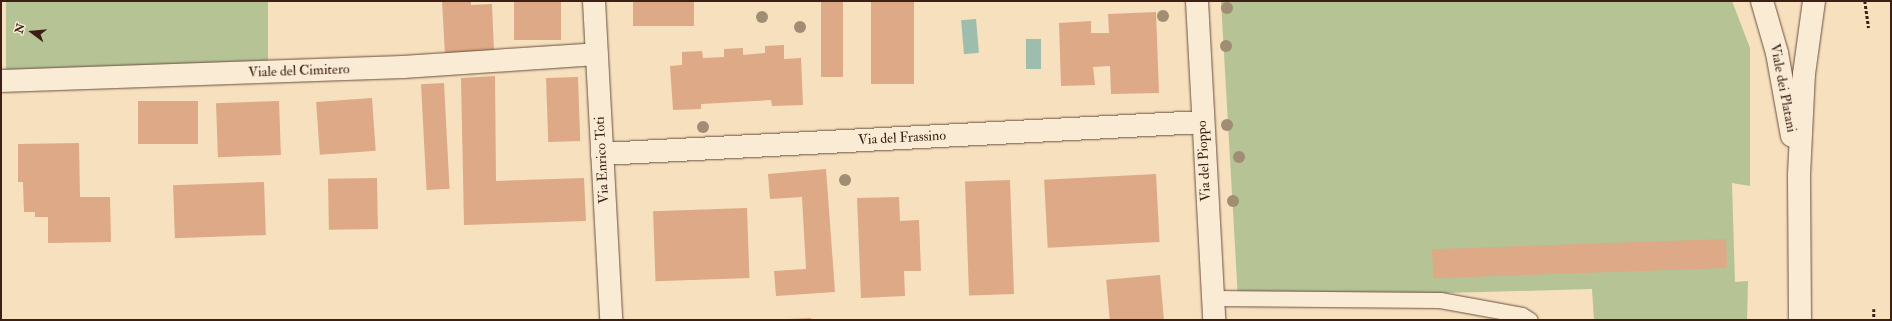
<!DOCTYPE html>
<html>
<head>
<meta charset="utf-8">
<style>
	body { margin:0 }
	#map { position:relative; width:1892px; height:321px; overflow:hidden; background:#f6e0bd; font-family:"IM FELL Double Pica",serif }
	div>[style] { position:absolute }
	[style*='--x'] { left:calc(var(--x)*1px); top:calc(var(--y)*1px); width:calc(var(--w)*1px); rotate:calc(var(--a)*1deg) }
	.green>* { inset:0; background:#b6c395; transform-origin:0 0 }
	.water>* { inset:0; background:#9dbdad; transform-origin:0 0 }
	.building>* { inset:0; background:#dda986; transform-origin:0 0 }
	.path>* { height:2.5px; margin-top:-1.25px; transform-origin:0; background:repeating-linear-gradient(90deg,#3c2016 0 3px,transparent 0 5px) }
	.roads { filter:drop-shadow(0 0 1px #6a5040) drop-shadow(0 0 1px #6a5040) }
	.service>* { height:15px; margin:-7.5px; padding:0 7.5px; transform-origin:7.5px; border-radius:7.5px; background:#f9ebd4 }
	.minor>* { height:22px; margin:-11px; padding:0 11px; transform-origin:11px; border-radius:11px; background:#f9ebd4 }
	.tertiary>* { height:22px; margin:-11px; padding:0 11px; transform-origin:11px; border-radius:11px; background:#f9ebd4 }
	.trees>* { width:12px; height:12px; margin:-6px; border-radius:50%; background:#a08d73 }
	span { translate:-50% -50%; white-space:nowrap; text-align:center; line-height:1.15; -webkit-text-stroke:4px #f9ebd4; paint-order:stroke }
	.street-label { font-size:14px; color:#3c2016 }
	.frame { position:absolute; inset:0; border:2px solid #3c2016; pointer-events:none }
	.north { position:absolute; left:12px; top:12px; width:40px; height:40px; -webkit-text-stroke:3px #f9ebd4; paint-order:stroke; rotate:286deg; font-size:11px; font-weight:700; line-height:16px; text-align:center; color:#3c2016 }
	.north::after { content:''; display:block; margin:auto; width:14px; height:18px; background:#3c2016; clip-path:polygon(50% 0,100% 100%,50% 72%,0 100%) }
</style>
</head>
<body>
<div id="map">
	<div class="green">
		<i style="left:6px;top:1px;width:262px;height:69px"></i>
		<i style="clip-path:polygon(1221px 1px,1732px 1px,1750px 48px,1750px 186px,1732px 183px,1735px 282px,1748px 281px,1747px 320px,1594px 320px,1592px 289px,1238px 299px)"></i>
	</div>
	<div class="water">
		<i style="left:976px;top:19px;width:34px;height:15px;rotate:85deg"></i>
		<i style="left:1026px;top:39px;width:15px;height:30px"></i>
	</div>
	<div class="building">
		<i style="clip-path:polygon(442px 1px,471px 1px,471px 5px,492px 4px,494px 52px,445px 55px)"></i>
		<i style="left:514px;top:1px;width:47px;height:39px"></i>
		<i style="left:633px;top:1px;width:61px;height:25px"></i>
		<i style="left:821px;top:1px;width:22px;height:76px"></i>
		<i style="left:871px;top:1px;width:43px;height:83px"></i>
		<i style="clip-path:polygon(1156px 12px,1159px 93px,1111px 94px,1110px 66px,1093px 67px,1095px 85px,1061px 86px,1059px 23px,1091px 21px,1091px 33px,1109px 33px,1108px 14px)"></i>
		<i style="clip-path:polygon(784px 45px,784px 59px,801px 58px,803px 105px,772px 106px,771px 100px,701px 104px,701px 109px,673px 110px,670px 66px,682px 65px,682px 52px,702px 51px,703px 58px,724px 57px,724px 49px,743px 48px,743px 55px,765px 53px,765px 46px)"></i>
		<i style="clip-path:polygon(495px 76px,496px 181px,584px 178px,586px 221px,464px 225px,461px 78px)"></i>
		<i style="left:578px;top:77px;width:64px;height:32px;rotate:88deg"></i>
		<i style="left:444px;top:83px;width:106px;height:23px;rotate:87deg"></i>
		<i style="left:372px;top:98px;width:53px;height:56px;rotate:86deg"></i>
		<i style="left:198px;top:101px;width:43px;height:60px;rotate:90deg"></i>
		<i style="left:279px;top:101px;width:54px;height:63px;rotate:88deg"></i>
		<i style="clip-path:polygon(79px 143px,80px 197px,110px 197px,111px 242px,48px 243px,48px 217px,35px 217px,35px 212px,24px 212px,23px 182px,18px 182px,18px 144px)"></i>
		<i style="clip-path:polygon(826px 169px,835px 292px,776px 296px,774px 271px,806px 269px,802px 197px,770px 199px,768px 174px)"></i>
		<i style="left:1156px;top:174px;width:68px;height:112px;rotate:87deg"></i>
		<i style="left:377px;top:178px;width:51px;height:49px;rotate:89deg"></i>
		<i style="left:1010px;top:180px;width:114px;height:45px;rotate:88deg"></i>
		<i style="left:264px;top:182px;width:53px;height:91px;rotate:88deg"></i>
		<i style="clip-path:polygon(899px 197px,900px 221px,919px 220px,921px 271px,904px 271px,905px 296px,861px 298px,857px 198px)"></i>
		<i style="left:747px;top:208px;width:70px;height:94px;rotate:88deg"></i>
		<i style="left:1726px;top:239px;width:29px;height:294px;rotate:88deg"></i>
		<i style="left:1160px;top:275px;width:45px;height:54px;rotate:85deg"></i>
		<i style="clip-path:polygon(811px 318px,811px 320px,787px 320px,787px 319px)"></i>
	</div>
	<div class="path">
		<i style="--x:1865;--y:1;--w:27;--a:82"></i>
		<i style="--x:1874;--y:309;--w:11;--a:90"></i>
	</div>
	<div class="roads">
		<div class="service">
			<i style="--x:1212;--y:298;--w:228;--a:0.5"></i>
			<i style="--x:1440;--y:300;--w:83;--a:10.4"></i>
			<i style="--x:1522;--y:315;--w:9;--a:32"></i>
		</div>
		<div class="minor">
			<i style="--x:1197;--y:1;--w:319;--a:86.9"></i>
			<i style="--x:1;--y:81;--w:402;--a:-2"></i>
			<i style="--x:403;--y:67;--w:194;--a:-3.8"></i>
			<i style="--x:602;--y:154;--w:601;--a:-3.05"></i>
		</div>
		<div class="tertiary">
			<i style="--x:594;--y:1;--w:319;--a:86.9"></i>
			<i style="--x:1762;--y:1;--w:54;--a:73.9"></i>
			<i style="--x:1777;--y:53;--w:84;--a:79.8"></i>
			<i style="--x:1800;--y:320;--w:145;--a:-90.4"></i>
			<i style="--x:1799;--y:175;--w:101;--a:-87.2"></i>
			<i style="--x:1804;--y:74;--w:74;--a:-82.2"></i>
		</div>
	</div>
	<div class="trees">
		<i style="left:1227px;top:8px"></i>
		<i style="left:1163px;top:16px"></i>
		<i style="left:762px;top:17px"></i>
		<i style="left:800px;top:27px"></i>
		<i style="left:1226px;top:46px"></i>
		<i style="left:1227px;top:125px"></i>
		<i style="left:703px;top:127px"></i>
		<i style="left:1239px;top:157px"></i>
		<i style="left:845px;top:180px"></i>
		<i style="left:1233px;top:201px"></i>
	</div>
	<div class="street-label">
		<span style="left:299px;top:71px;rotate:-2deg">Viale del Cimitero</span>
		<span style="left:1783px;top:88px;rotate:79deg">Viale dei Platani</span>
		<span style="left:902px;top:138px;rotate:-3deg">Via del Frassino</span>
		<span style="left:602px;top:160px;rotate:-93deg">Via Enrico Toti</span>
		<span style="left:1204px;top:161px;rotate:-93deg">Via del Pioppo</span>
	</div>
	<div class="frame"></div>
	<div class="north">N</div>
</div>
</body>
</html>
